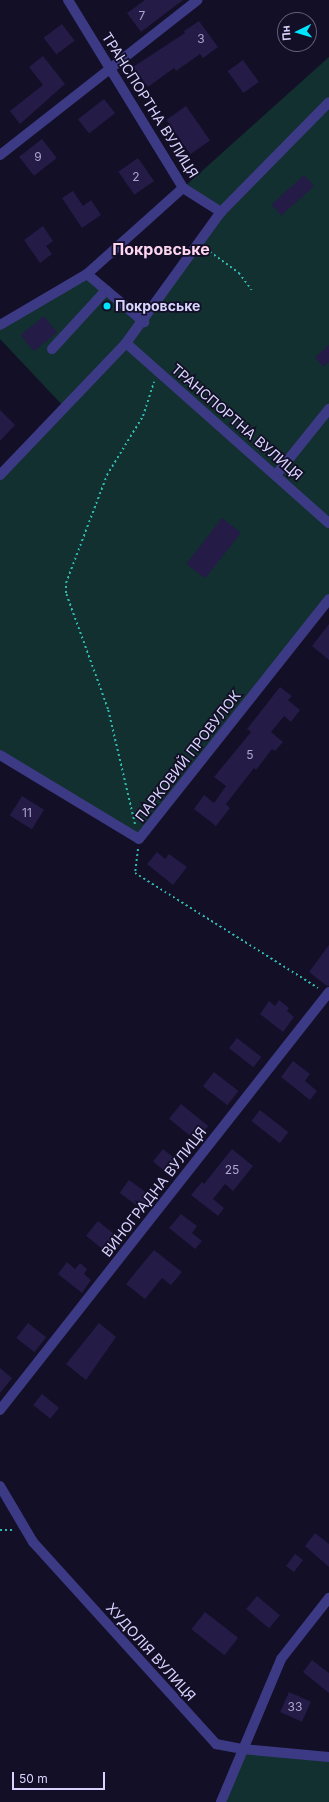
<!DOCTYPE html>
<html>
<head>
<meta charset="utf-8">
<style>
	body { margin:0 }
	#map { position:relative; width:329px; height:1802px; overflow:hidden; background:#130f26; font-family:Inter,sans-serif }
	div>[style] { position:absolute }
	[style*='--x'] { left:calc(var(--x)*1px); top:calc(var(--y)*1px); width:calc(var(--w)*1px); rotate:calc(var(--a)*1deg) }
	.green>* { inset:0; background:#12302f }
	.building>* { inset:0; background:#241b47; transform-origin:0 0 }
	.path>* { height:2px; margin-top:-1px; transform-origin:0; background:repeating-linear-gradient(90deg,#2fb8b0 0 2px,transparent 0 5px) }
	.minor>* { height:10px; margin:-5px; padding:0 5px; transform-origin:5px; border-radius:5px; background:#3d3a85 }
	.dots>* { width:11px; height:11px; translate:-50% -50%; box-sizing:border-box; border:2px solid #130f26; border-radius:50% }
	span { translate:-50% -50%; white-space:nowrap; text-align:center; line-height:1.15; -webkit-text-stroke:3.5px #130f26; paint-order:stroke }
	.number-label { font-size:12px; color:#aca6d1 }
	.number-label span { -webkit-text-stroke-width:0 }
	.street-label { font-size:14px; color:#d9d4ff }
	.poi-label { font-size:14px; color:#d9d4ff; font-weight:700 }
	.left { translate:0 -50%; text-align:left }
	.quarter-label { font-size:16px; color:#ffd6f0; font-weight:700 }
	.north { position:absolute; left:277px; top:12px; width:40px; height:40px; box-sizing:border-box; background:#130f26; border:1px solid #625e7d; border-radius:50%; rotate:265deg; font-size:11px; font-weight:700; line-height:16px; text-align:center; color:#d9d4ff }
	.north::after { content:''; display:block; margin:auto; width:14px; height:18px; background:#00e5ff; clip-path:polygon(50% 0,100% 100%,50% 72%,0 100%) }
	.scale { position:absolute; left:12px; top:1772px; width:93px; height:18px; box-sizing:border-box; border:2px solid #d9d4ff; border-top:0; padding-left:5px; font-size:12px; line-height:14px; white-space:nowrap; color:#d9d4ff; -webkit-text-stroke:3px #130f26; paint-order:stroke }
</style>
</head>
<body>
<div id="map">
	<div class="green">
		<i style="clip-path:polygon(329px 57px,329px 599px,139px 839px,0 755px,0 475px,65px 408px,0 339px,0 325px,87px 274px,143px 322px,221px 212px,183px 188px)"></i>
		<i style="clip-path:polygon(242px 1749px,329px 1757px,329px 1802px,221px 1802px)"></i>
	</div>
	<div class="building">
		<i style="clip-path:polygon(145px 0,183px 0,141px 32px,127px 13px)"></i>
		<i style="clip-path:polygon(199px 21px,218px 47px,203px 58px,200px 54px,176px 71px,174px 68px,148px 87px,133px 67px,185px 33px,184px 31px)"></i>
		<i style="left:62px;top:24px;width:21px;height:23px;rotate:53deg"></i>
		<i style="clip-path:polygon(43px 56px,65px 84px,20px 124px,10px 111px,43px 85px,29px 67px)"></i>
		<i style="left:243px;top:60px;width:27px;height:19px;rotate:54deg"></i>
		<i style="left:104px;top:99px;width:18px;height:33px;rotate:52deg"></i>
		<i style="left:186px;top:106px;width:42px;height:24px;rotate:55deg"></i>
		<i style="left:42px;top:139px;width:24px;height:29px;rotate:52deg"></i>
		<i style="left:138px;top:158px;width:28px;height:24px;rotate:55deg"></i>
		<i style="left:304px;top:175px;width:15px;height:44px;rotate:48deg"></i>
		<i style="clip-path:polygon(73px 191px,83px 206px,91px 200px,101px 215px,82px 228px,62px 198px)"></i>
		<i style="clip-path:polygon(43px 226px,53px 241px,46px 246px,52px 254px,40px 263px,24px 240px)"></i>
		<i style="left:44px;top:316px;width:21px;height:30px;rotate:51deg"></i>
		<i style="clip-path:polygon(329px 345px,329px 362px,323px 367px,315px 357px)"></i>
		<i style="clip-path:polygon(0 410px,15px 425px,0 441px)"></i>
		<i style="left:222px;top:518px;width:24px;height:58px;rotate:38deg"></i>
		<i style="clip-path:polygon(329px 624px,329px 660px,312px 646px)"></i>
		<i style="clip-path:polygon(280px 687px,292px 696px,288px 700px,300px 710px,291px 722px,284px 716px,271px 732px,283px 742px,275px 751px,272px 749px,256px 770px,254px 768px,226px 804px,230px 808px,216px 826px,194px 809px,204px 795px,214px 803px,226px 786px,214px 777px,251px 732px,247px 729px)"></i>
		<i style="left:22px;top:796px;width:26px;height:23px;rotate:32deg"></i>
		<i style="clip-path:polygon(157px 852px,165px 859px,169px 854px,187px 867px,173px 885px,147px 864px)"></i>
		<i style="clip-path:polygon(329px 945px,329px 986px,327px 986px,309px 972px)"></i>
		<i style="clip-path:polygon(279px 1000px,289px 1008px,287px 1011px,294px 1017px,283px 1032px,260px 1014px,269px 1001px,275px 1006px)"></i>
		<i style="left:237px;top:1038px;width:31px;height:13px;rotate:38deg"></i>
		<i style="clip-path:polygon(293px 1061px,310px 1074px,305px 1081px,317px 1091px,310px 1100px,281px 1077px)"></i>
		<i style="left:214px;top:1072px;width:31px;height:18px;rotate:38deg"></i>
		<i style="left:181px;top:1104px;width:35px;height:19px;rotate:39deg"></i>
		<i style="left:260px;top:1110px;width:36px;height:14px;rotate:38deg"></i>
		<i style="left:163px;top:1149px;width:21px;height:16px;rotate:39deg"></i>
		<i style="clip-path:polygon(232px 1149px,253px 1166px,233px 1191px,225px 1184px,213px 1199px,224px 1208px,218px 1216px,191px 1195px,202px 1182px,204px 1184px)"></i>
		<i style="left:129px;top:1180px;width:29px;height:16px;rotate:36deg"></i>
		<i style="clip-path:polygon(181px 1214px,197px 1226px,192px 1233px,202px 1241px,195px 1249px,169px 1228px)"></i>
		<i style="left:98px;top:1221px;width:32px;height:19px;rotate:39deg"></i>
		<i style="clip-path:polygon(154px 1250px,182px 1272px,171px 1285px,162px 1278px,145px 1299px,126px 1284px)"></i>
		<i style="clip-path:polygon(67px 1262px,75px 1269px,80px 1263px,87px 1269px,84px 1274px,91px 1280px,82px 1293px,58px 1274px)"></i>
		<i style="left:28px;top:1323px;width:23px;height:19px;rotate:38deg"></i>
		<i style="clip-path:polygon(99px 1323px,116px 1337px,86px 1380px,66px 1364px)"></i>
		<i style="clip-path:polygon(0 1368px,12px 1378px,0 1393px)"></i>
		<i style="left:42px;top:1394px;width:22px;height:14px;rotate:39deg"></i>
		<i style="clip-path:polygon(315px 1533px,329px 1544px,329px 1567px,305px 1546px)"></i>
		<i style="left:295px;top:1554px;width:10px;height:15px;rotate:37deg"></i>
		<i style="left:257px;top:1596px;width:30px;height:17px;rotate:40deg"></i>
		<i style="left:205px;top:1612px;width:42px;height:22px;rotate:38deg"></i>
		<i style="clip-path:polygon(312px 1660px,329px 1673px,329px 1693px,303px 1672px)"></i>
		<i style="left:289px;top:1692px;width:24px;height:22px;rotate:24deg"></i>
	</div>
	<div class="path">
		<i style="--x:206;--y:249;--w:41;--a:36"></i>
		<i style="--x:239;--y:273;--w:21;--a:53"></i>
		<i style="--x:135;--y:824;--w:118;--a:-103.2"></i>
		<i style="--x:108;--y:709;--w:123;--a:-109.9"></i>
		<i style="--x:66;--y:593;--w:10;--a:-90"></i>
		<i style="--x:66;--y:583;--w:116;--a:-69.2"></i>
		<i style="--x:107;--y:475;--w:69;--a:-58.6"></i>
		<i style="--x:143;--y:416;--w:36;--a:-72"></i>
		<i style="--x:138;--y:849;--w:24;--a:97"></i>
		<i style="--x:135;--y:873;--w:216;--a:32.1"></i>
		<i style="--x:0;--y:1530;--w:13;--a:0"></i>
	</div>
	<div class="minor">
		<i style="--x:68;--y:0;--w:220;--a:58.5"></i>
		<i style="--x:183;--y:188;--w:45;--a:32.3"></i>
		<i style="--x:0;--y:155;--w:251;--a:-38.1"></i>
		<i style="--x:87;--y:274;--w:75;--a:40.1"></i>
		<i style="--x:0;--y:325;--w:101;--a:-30.4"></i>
		<i style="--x:87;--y:274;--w:129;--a:-41.9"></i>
		<i style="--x:126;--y:343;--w:271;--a:41.6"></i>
		<i style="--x:52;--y:349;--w:80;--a:-47.5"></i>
		<i style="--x:0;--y:475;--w:182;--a:-46.3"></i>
		<i style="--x:126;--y:343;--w:162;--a:-54.1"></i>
		<i style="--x:221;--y:212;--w:154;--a:-45.5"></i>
		<i style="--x:276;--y:475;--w:85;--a:-51.2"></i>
		<i style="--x:0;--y:755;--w:162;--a:31.1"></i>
		<i style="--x:139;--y:839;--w:306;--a:-51.6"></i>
		<i style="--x:0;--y:1410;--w:532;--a:-51.79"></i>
		<i style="--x:0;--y:1486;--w:65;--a:59.5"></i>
		<i style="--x:33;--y:1542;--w:273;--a:47.8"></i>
		<i style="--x:216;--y:1744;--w:26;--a:11"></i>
		<i style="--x:242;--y:1749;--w:87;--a:5.3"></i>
		<i style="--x:221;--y:1802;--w:155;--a:-67.2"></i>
		<i style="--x:281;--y:1659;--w:78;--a:-51.8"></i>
	</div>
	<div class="dots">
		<i style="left:107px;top:306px;background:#00e5ff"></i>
	</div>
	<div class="number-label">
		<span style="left:142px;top:16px">7</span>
		<span style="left:201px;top:39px">3</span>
		<span style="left:38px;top:157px">9</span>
		<span style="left:136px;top:177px">2</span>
		<span style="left:250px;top:755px">5</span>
		<span style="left:27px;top:813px">11</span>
		<span style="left:232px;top:1170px">25</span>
		<span style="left:295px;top:1707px">33</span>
	</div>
	<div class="street-label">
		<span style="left:150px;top:105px;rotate:58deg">ТРАНСПОРТНА ВУЛИЦЯ</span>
		<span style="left:237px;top:422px;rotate:41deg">ТРАНСПОРТНА ВУЛИЦЯ</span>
		<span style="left:188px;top:756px;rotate:-52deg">ПАРКОВИЙ ПРОВУЛОК</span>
		<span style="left:154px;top:1192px;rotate:-52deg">ВИНОГРАДНА ВУЛИЦЯ</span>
		<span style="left:151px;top:1652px;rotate:48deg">ХУДОЛІЯ ВУЛИЦЯ</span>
	</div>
	<div class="poi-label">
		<span class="left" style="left:115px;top:306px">Покровське</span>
	</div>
	<div class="quarter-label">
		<span style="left:161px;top:249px">Покровське</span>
	</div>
	<div class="north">Пн</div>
	<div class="scale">50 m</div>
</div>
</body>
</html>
